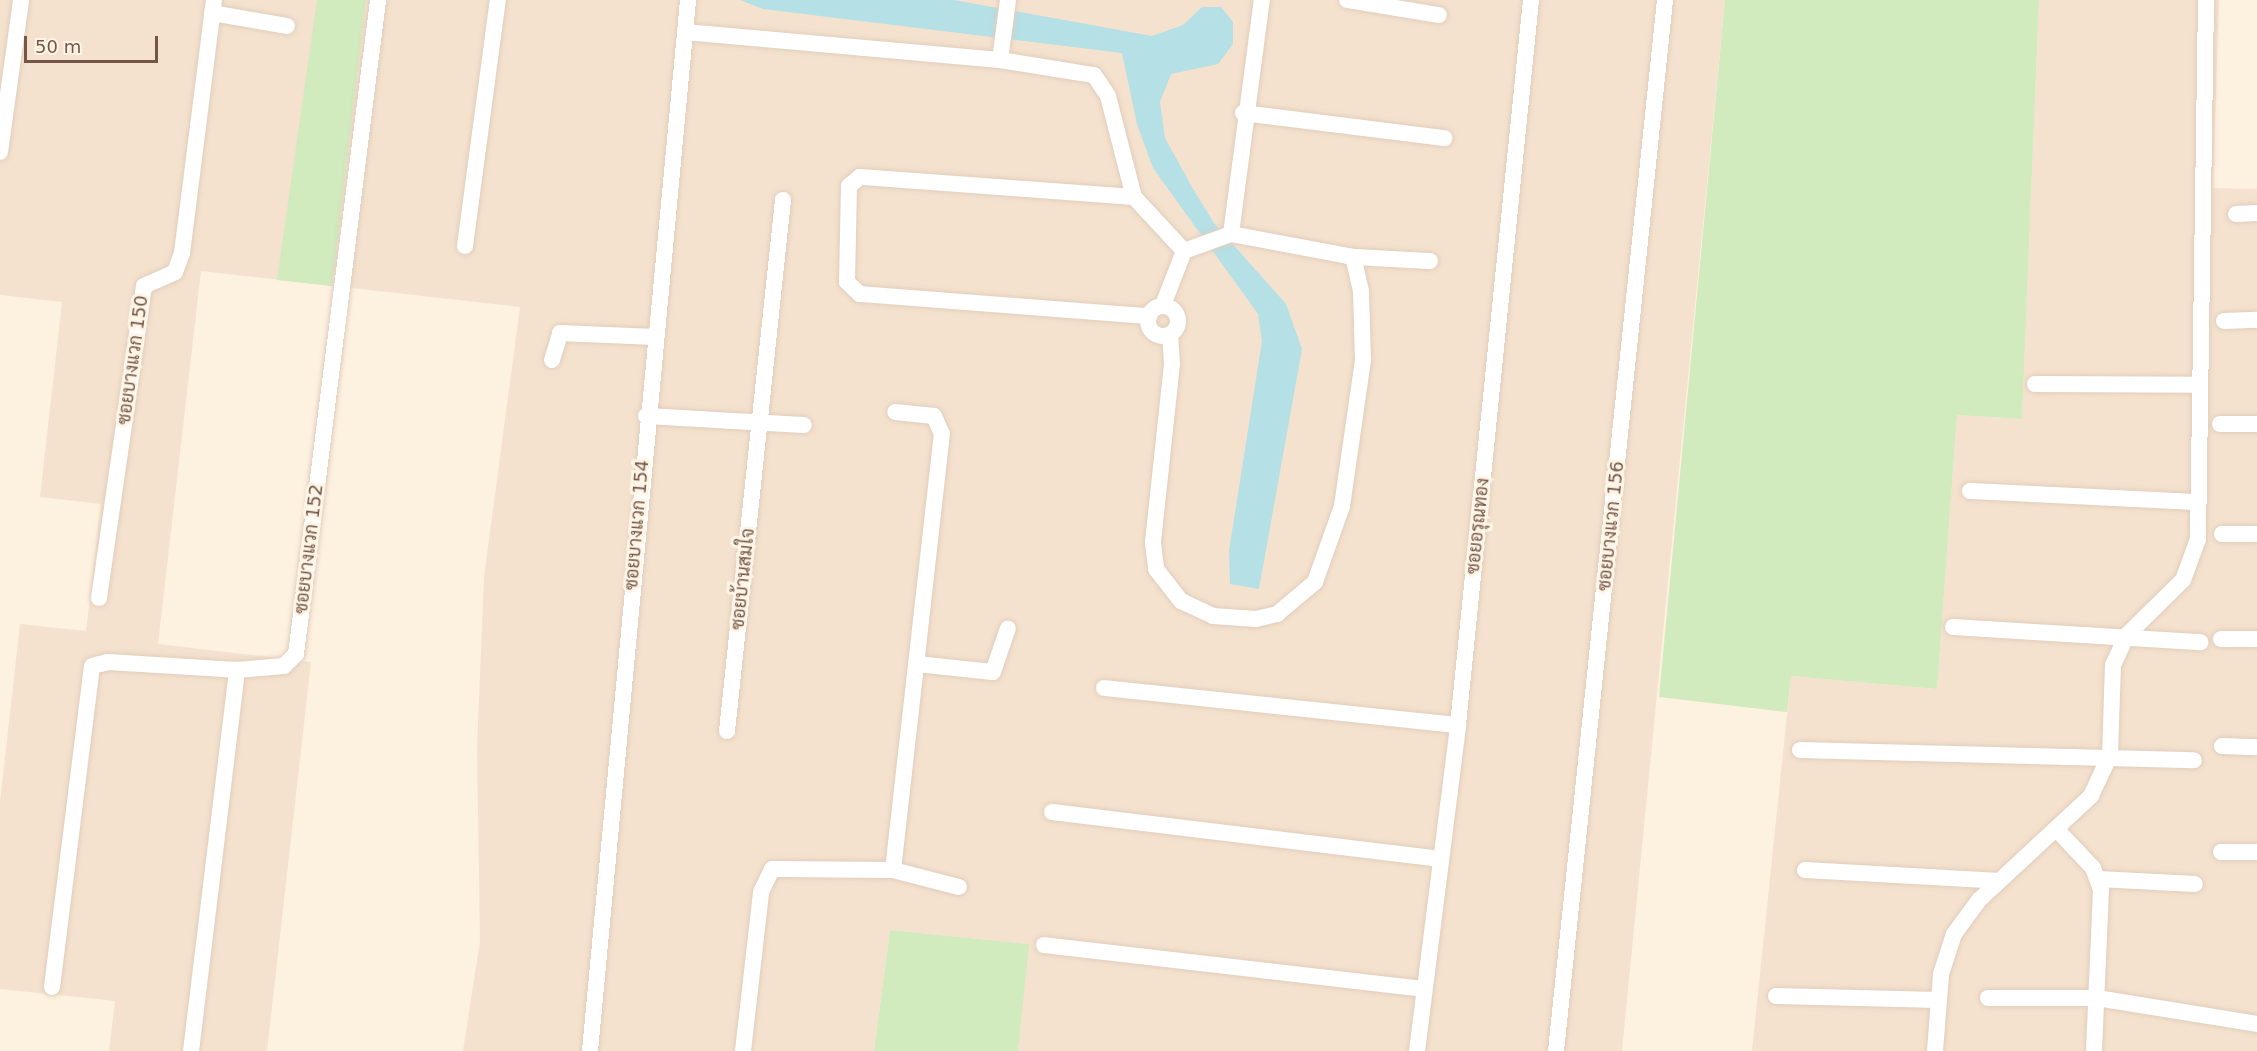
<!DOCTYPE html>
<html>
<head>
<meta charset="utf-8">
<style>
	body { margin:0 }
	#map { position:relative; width:2257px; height:1051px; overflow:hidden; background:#fdf1e0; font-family:"DejaVu Sans",Sarabun,sans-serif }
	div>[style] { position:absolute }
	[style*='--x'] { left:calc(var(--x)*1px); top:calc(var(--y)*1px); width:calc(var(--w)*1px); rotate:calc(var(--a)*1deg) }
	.residential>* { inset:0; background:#f4e2ce }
	.green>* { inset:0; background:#d1eabe }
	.water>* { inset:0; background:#b4e0e6 }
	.roads { filter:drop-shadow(0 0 2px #e1cdbc) drop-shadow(0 0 2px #e1cdbc) }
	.street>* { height:16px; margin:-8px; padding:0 8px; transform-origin:8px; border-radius:8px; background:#fff }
	.street>.ring { margin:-8px; padding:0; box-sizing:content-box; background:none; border:16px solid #fff; border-radius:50% }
	span { translate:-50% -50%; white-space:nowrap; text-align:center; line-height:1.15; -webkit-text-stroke:6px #fff5e6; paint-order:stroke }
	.street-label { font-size:18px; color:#735647 }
	.scale { position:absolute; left:24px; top:36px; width:134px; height:27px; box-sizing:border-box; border:3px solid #735647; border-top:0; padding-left:8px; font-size:18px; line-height:21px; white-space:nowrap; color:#735647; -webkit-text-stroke:4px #fff5e6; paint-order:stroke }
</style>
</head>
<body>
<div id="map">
	<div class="residential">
		<i style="clip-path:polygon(0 0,1725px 0,1622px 1051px,1018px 1051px,1028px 944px,890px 930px,874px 1051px,463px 1051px,480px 941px,477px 748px,484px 577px,520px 307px,201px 271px,158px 644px,311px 662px,267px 1051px,109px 1051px,115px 1001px,0 989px,0 802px,20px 624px,86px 631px,101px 504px,40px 497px,62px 302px,0 295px)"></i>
		<i style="clip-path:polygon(2039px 0,2219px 0,2213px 188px,2257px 189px,2257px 1051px,1752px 1051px,1791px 676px,1937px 689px,1957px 415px,2022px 419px)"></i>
	</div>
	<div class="green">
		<i style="clip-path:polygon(317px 0,366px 0,332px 286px,277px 280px)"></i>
		<i style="clip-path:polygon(1725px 0,2039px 0,2022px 419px,1957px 415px,1937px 689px,1791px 676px,1787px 712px,1659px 697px)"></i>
		<i style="clip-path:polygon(890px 930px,1029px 944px,1018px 1051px,874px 1051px)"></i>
	</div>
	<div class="water">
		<i style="clip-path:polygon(740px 0,954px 0,1152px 36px,1183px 25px,1202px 7px,1221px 7px,1233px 22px,1233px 44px,1218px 64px,1171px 74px,1160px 102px,1165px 138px,1192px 187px,1214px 223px,1286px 304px,1302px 349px,1259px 589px,1230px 584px,1229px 551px,1262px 341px,1258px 314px,1153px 168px,1137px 124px,1122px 53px,763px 9px)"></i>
	</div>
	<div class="roads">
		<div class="street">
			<i style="--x:1347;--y:0;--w:93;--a:9.3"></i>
			<i style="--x:212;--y:13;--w:76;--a:9.8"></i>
			<i style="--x:685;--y:32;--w:316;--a:5.1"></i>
			<i style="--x:1000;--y:60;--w:95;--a:9.1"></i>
			<i style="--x:1094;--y:75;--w:25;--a:56"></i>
			<i style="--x:1108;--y:96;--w:104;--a:75.6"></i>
			<i style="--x:1134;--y:197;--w:74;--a:47.2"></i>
			<i style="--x:1184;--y:251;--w:50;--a:-19.9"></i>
			<i style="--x:1231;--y:234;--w:236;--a:-82.5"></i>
			<i style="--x:1000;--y:60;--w:61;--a:-82.4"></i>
			<i style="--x:1243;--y:113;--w:203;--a:7.1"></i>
			<i style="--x:0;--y:152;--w:153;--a:-82.1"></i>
			<i style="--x:1134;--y:197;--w:275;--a:-175.8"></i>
			<i style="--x:860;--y:177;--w:14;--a:141"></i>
			<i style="--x:849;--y:186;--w:96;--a:91.2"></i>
			<i style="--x:847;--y:282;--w:18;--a:43"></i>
			<i style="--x:860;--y:294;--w:290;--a:4.4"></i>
			<i style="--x:2236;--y:214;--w:21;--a:-3"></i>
			<i style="--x:465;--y:246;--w:248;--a:-82.4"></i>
			<i style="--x:1353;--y:257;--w:77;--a:3"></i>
			<i style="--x:1163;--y:305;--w:58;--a:-68.7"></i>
			<i class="ring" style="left:1148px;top:306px;width:14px;height:14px"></i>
			<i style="--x:2224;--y:321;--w:33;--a:-2"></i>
			<i style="--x:1170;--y:335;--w:29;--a:86"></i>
			<i style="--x:1172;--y:364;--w:180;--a:96.1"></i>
			<i style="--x:1153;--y:543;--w:26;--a:83"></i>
			<i style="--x:1156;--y:569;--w:41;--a:52"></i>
			<i style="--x:1181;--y:601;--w:35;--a:25"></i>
			<i style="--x:1213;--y:616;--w:43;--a:4"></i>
			<i style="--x:1256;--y:619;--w:22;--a:-13"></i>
			<i style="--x:1277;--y:614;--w:50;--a:-40.1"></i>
			<i style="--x:1315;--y:582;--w:81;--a:-70.4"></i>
			<i style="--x:1342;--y:506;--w:148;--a:-81.8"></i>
			<i style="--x:1363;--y:360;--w:69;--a:-91.7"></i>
			<i style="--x:1361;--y:291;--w:35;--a:-103"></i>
			<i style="--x:1353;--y:257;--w:124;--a:-169.3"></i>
			<i style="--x:552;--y:360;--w:28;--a:-73"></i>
			<i style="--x:560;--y:333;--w:95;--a:2.4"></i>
			<i style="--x:2035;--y:384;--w:165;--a:0.3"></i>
			<i style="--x:646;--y:416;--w:158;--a:3.3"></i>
			<i style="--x:2220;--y:424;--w:37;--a:0"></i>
			<i style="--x:1970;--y:491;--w:228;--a:2.8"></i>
			<i style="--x:2222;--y:534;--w:35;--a:0"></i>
			<i style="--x:99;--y:598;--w:315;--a:-81.8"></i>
			<i style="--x:144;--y:286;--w:34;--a:-24"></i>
			<i style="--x:175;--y:272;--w:20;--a:-70"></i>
			<i style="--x:182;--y:253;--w:255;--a:-82.8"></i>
			<i style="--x:1953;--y:627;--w:248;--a:3.5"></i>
			<i style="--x:2221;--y:639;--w:36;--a:0"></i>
			<i style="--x:917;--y:664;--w:76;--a:6"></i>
			<i style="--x:993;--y:672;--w:46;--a:-71.2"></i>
			<i style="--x:1104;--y:688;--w:356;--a:6"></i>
			<i style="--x:727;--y:731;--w:534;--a:-83.98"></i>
			<i style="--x:2222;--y:746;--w:35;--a:2"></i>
			<i style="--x:1800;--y:750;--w:394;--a:1.5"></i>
			<i style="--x:1052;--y:812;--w:390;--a:6.9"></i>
			<i style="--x:2058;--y:831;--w:51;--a:46.6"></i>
			<i style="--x:2093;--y:868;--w:23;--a:70"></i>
			<i style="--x:2101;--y:890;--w:161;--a:92.5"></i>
			<i style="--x:2221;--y:852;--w:36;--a:0"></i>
			<i style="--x:893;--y:870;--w:439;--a:-83.6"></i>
			<i style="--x:942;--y:434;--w:20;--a:-114"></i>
			<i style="--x:934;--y:416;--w:39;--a:-174"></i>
			<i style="--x:1805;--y:870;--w:195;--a:3.2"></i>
			<i style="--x:2098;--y:879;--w:97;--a:3"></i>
			<i style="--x:1044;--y:945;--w:382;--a:6.6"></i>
			<i style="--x:52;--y:987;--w:323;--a:-82.9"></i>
			<i style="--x:92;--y:666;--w:16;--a:-14"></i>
			<i style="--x:108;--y:662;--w:129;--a:3.5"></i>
			<i style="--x:1776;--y:996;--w:163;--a:1.4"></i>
			<i style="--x:1988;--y:998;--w:109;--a:0"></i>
			<i style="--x:2097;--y:998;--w:162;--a:9.2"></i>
			<i style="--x:191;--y:1051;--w:384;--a:-83.1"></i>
			<i style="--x:237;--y:670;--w:47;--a:-4.9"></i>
			<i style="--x:284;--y:666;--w:17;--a:-45"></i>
			<i style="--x:296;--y:654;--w:659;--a:-82.85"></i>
			<i style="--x:590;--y:1051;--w:1056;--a:-84.67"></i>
			<i style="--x:743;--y:1051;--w:160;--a:-83.5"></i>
			<i style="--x:761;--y:892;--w:25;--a:-64"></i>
			<i style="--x:772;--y:869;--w:121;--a:0.5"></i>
			<i style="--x:893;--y:870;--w:68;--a:14.4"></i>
			<i style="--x:1417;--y:1051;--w:329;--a:-82.8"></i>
			<i style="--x:1458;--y:725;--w:729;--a:-84.25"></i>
			<i style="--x:1556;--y:1051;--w:1057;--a:-84.08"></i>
			<i style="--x:1935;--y:1051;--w:77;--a:-85.5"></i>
			<i style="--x:1941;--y:974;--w:42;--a:-72"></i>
			<i style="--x:1954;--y:934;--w:42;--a:-53.7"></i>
			<i style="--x:1979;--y:900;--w:153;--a:-42.9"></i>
			<i style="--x:2091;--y:796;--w:45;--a:-65.1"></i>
			<i style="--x:2110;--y:755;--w:90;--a:-88.1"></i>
			<i style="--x:2113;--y:665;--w:33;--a:-65"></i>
			<i style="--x:2127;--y:635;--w:78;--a:-44.5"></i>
			<i style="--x:2183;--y:580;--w:44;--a:-69.9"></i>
			<i style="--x:2198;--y:539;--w:539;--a:-89.15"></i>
		</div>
	</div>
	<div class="street-label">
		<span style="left:133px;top:360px;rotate:-82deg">ซอยบางแวก 150</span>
		<span style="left:637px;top:525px;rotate:-85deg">ซอยบางแวก 154</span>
		<span style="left:1478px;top:526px;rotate:-84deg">ซอยอรุณทอง</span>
		<span style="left:1611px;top:526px;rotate:-84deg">ซอยบางแวก 156</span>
		<span style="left:309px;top:549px;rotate:-83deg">ซอยบางแวก 152</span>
		<span style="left:743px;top:579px;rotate:-84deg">ซอยบ้านสมใจ</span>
	</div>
	<div class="scale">50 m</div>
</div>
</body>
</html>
